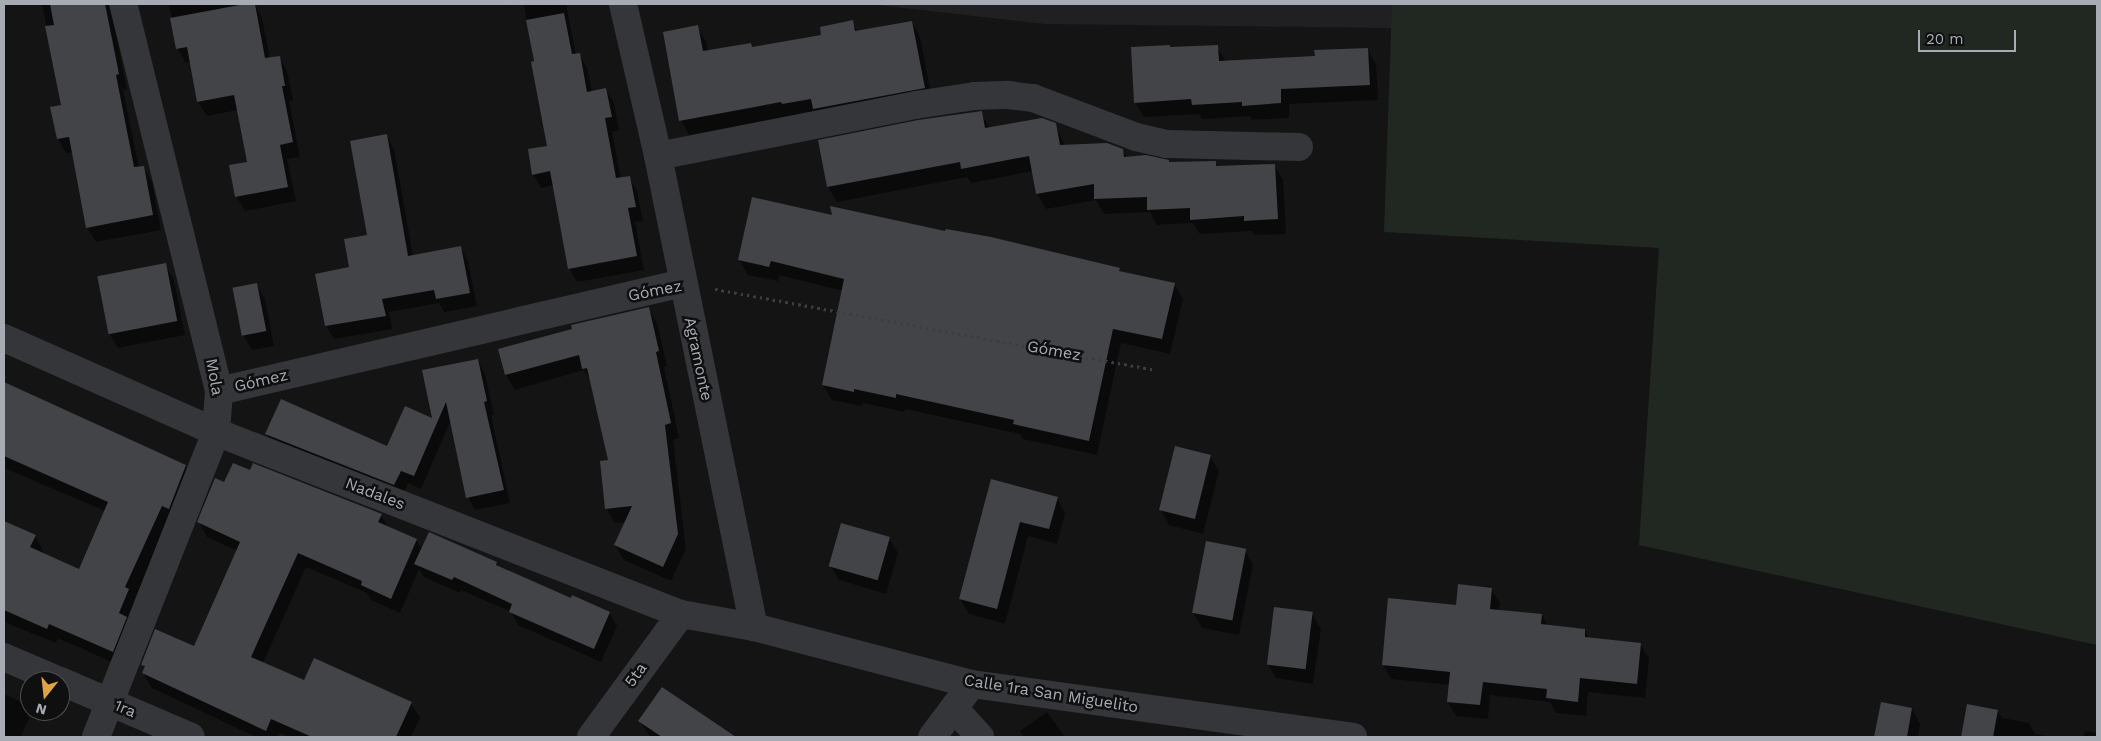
<!DOCTYPE html>
<html>
<head>
<meta charset="utf-8">
<style>
	body { margin:0 }
	#map { position:relative; width:2101px; height:741px; overflow:hidden; background:#141415; font-family:"Work Sans",sans-serif }
	div>[style] { position:absolute }
	[style*='--x'] { left:calc(var(--x)*1px); top:calc(var(--y)*1px); width:calc(var(--w)*1px); rotate:calc(var(--a)*1deg) }
	.built>* { inset:0; background:#202022 }
	.green>* { inset:0; background:#212821 }
	.shadow>* { inset:0; background:#0007 }
	.building>* { inset:0; background:#434448; transform-origin:0 0 }
	.path>* { height:3px; margin-top:-1.5px; transform-origin:0; background:repeating-linear-gradient(90deg,#3c3d41 0 2.5px,transparent 0 6.5px) }
	.minor>* { height:28px; margin:-14px; padding:0 14px; transform-origin:14px; border-radius:14px; background:#35363a }
	span { translate:-50% -50%; white-space:nowrap; text-align:center; line-height:1.15; -webkit-text-stroke:5px #0f0f10; paint-order:stroke }
	.street-label { font-size:16px; color:#a7acb4 }
	.frame { position:absolute; inset:0; border:5px solid #a7acb4; pointer-events:none }
	.north { position:absolute; left:20px; top:671px; width:50px; height:50px; box-sizing:border-box; background:#0f0f10; border:1px solid #4c4e52; border-radius:50%; rotate:196deg; font-size:14px; font-weight:700; line-height:20px; text-align:center; color:#a7acb4 }
	.north::after { content:''; display:block; margin:auto; width:18px; height:22px; background:#dda344; clip-path:polygon(50% 0,100% 100%,50% 72%,0 100%) }
	.scale { position:absolute; left:1918px; top:30px; width:98px; height:22px; box-sizing:border-box; border:2px solid #a7acb4; border-top:0; padding-left:6px; font-size:15px; line-height:18px; white-space:nowrap; color:#a7acb4; -webkit-text-stroke:4px #0f0f10; paint-order:stroke }
</style>
</head>
<body>
<div id="map">
	<div class="built">
		<i style="clip-path:polygon(869px 4px,1393px 4px,1393px 28px,1045px 24px)"></i>
	</div>
	<div class="green">
		<i style="clip-path:polygon(1392px 4px,2097px 4px,2097px 645px,1639px 545px,1659px 248px,1384px 232px)"></i>
	</div>
	<div class="shadow">
		<i style="clip-path:polygon(42px 4px,110px 4px,127px 89px,123px 90px,139px 168px,143px 167px,152px 182px,161px 230px,96px 242px,87px 227px,73px 152px,66px 153px,58px 139px,62px 106px)"></i>
		<i style="clip-path:polygon(169px 4px,255px 4px,262px 18px,270px 59px,279px 57px,287px 71px,293px 100px,289px 101px,300px 157px,287px 159px,296px 201px,245px 211px,236px 196px,249px 163px,238px 110px,207px 116px,198px 102px,191px 62px,186px 63px,177px 48px)"></i>
		<i style="clip-path:polygon(506px 4px,520px 4px,507px 6px)"></i>
		<i style="clip-path:polygon(524px 4px,566px 4px,576px 55px,579px 54px,587px 68px,592px 92px,606px 90px,614px 103px,619px 130px,612px 132px,621px 179px,629px 177px,637px 191px,643px 221px,635px 222px,644px 270px,577px 282px,569px 268px,554px 185px,541px 188px,533px 174px,548px 147px)"></i>
		<i style="clip-path:polygon(852px 22px,858px 32px,912px 22px,920px 37px,933px 103px,790px 116px,689px 135px,681px 120px,697px 27px,706px 42px,708px 51px,752px 48px,823px 36px)"></i>
		<i style="clip-path:polygon(1217px 47px,1226px 62px,1316px 57px,1367px 49px,1376px 64px,1378px 100px,1289px 104px,1289px 118px,1252px 120px,1250px 116px,1202px 119px,1199px 114px,1144px 117px,1135px 102px)"></i>
		<i style="clip-path:polygon(981px 113px,990px 128px,1055px 124px,1065px 146px,1122px 150px,1127px 158px,1170px 163px,1215px 162px,1218px 168px,1274px 165px,1283px 180px,1286px 234px,1254px 235px,1252px 231px,1200px 234px,1193px 223px,1157px 225px,1150px 212px,1104px 214px,1096px 200px,1046px 209px,1037px 194px,1033px 171px,971px 183px,967px 177px,837px 202px,828px 187px,820px 141px)"></i>
		<i style="clip-path:polygon(387px 136px,394px 149px,413px 256px,461px 248px,468px 261px,477px 306px,444px 312px,439px 303px,389px 312px,392px 329px,334px 339px,326px 326px,317px 275px,350px 268px,369px 236px)"></i>
		<i style="clip-path:polygon(834px 217px,1119px 269px,1121px 273px,1174px 284px,1183px 299px,1170px 354px,1121px 343px,1097px 455px,1023px 439px,1020px 434px,905px 409px,904px 412px,863px 403px,862px 406px,832px 400px,823px 385px,843px 291px,779px 275px,778px 281px,748px 275px,739px 260px)"></i>
		<i style="clip-path:polygon(165px 265px,174px 280px,185px 335px,118px 348px,109px 333px)"></i>
		<i style="clip-path:polygon(257px 285px,265px 300px,274px 346px,252px 350px,243px 335px)"></i>
		<i style="clip-path:polygon(648px 308px,657px 323px,667px 366px,664px 367px,679px 438px,673px 440px,686px 549px,671px 581px,624px 560px,615px 545px,626px 522px,615px 523px,606px 508px,609px 461px,592px 383px,584px 370px,515px 390px,506px 375px,500px 350px)"></i>
		<i style="clip-path:polygon(478px 361px,485px 374px,494px 415px,491px 415px,510px 503px,475px 510px,468px 497px,451px 420px,421px 489px,408px 483px,402px 497px,274px 448px,267px 434px,388px 448px,434px 420px,424px 371px)"></i>
		<i style="clip-path:polygon(4px 384px,185px 466px,194px 481px,171px 521px,134px 600px,137px 605px,121px 666px,58px 638px,56px 643px,4px 622px,4px 522px,35px 536px,43px 551px,42px 554px,80px 570px,105px 511px,4px 468px)"></i>
		<i style="clip-path:polygon(1210px 456px,1219px 471px,1203px 534px,1169px 525px,1161px 510px)"></i>
		<i style="clip-path:polygon(250px 471px,381px 515px,389px 529px,416px 540px,422px 550px,496px 563px,499px 568px,572px 599px,609px 613px,617px 626px,601px 662px,518px 625px,511px 612px,461px 590px,460px 593px,424px 577px,419px 569px,400px 613px,371px 600px,367px 593px,306px 567px,263px 663px,305px 682px,411px 703px,420px 718px,411px 737px,289px 737px,280px 733px,278px 737px,256px 737px,152px 688px,143px 673px,145px 668px,143px 665px,194px 647px,238px 551px,207px 537px,199px 522px,225px 483px)"></i>
		<i style="clip-path:polygon(992px 480px,1057px 498px,1065px 513px,1057px 544px,1028px 536px,1005px 624px,969px 614px,960px 599px)"></i>
		<i style="clip-path:polygon(889px 538px,898px 553px,886px 594px,839px 580px,830px 565px)"></i>
		<i style="clip-path:polygon(1245px 550px,1253px 565px,1239px 635px,1202px 628px,1193px 613px)"></i>
		<i style="clip-path:polygon(1491px 589px,1500px 603px,1499px 611px,1542px 615px,1548px 626px,1585px 630px,1589px 639px,1640px 644px,1649px 658px,1645px 698px,1588px 692px,1586px 716px,1556px 713px,1550px 702px,1490px 695px,1488px 719px,1456px 716px,1448px 702px,1450px 685px,1391px 679px,1383px 665px,1458px 607px)"></i>
		<i style="clip-path:polygon(1312px 614px,1321px 629px,1313px 684px,1276px 678px,1267px 663px)"></i>
		<i style="clip-path:polygon(4px 694px,19px 701px,29px 718px,21px 737px,4px 737px)"></i>
		<i style="clip-path:polygon(1882px 703px,1912px 709px,1920px 724px,1918px 737px,1875px 737px)"></i>
		<i style="clip-path:polygon(1968px 706px,1998px 711px,2002px 718px,2029px 723px,2035px 734px,2054px 737px,1962px 737px)"></i>
		<i style="clip-path:polygon(1047px 712px,1065px 737px,1024px 737px,1020px 731px)"></i>
		<i style="clip-path:polygon(640px 721px,720px 728px,725px 737px,650px 737px)"></i>
		<i style="clip-path:polygon(2085px 731px,2097px 733px,2097px 737px,2083px 737px)"></i>
	</div>
	<div class="building">
		<i style="clip-path:polygon(50px 4px,105px 4px,119px 74px,116px 75px,134px 167px,144px 166px,153px 215px,86px 228px,69px 137px,57px 139px,50px 107px,61px 105px,45px 26px,54px 25px)"></i>
		<i style="clip-path:polygon(245px 4px,255px 4px,265px 58px,280px 56px,285px 86px,282px 86px,293px 142px,280px 145px,288px 187px,235px 197px,229px 165px,247px 162px,234px 95px,197px 102px,187px 47px,176px 49px,170px 18px)"></i>
		<i style="clip-path:polygon(564px 13px,572px 54px,580px 53px,587px 92px,606px 88px,612px 117px,605px 118px,616px 178px,630px 176px,636px 207px,628px 208px,637px 256px,568px 269px,550px 171px,532px 175px,528px 149px,547px 146px,531px 62px,534px 61px,526px 20px)"></i>
		<i style="clip-path:polygon(853px 20px,855px 31px,912px 21px,925px 88px,813px 109px,811px 99px,782px 104px,781px 102px,679px 121px,663px 32px,698px 25px,703px 51px,751px 43px,752px 47px,821px 35px,820px 27px)"></i>
		<i style="clip-path:polygon(1170px 45px,1170px 47px,1218px 45px,1219px 61px,1315px 56px,1314px 50px,1368px 48px,1370px 85px,1281px 89px,1281px 103px,1242px 106px,1242px 102px,1192px 105px,1191px 99px,1134px 103px,1131px 47px)"></i>
		<i style="clip-path:polygon(982px 111px,985px 128px,1042px 118px,1056px 123px,1060px 145px,1107px 143px,1123px 149px,1124px 157px,1146px 155px,1169px 160px,1169px 162px,1216px 161px,1216px 166px,1275px 164px,1278px 219px,1244px 221px,1244px 216px,1190px 220px,1190px 208px,1147px 210px,1147px 197px,1094px 199px,1094px 184px,1036px 194px,1029px 156px,961px 169px,960px 162px,827px 187px,818px 140px,918px 120px)"></i>
		<i style="clip-path:polygon(387px 134px,408px 256px,461px 246px,470px 293px,436px 299px,434px 290px,382px 299px,386px 316px,325px 326px,315px 274px,349px 267px,344px 239px,367px 235px,350px 141px)"></i>
		<i style="clip-path:polygon(752px 197px,832px 215px,830px 206px,945px 231px,946px 229px,991px 237px,1120px 268px,1119px 271px,1175px 283px,1162px 339px,1113px 329px,1089px 441px,1013px 424px,1014px 420px,896px 394px,896px 398px,854px 389px,854px 392px,822px 385px,844px 279px,771px 261px,769px 267px,738px 260px)"></i>
		<i style="left:166px;top:263px;width:59px;height:70px;rotate:79deg"></i>
		<i style="left:257px;top:283px;width:49px;height:25px;rotate:79deg"></i>
		<i style="clip-path:polygon(649px 307px,659px 351px,656px 352px,671px 423px,665px 425px,678px 534px,663px 567px,614px 545px,632px 506px,605px 509px,600px 461px,608px 460px,587px 368px,582px 369px,579px 355px,505px 375px,498px 349px,572px 329px,571px 325px)"></i>
		<i style="clip-path:polygon(478px 359px,487px 401px,484px 402px,504px 490px,466px 498px,446px 402px,414px 476px,401px 471px,394px 485px,265px 434px,281px 399px,387px 446px,405px 406px,432px 418px,422px 370px)"></i>
		<i style="clip-path:polygon(4px 382px,186px 465px,169px 509px,162px 506px,125px 587px,129px 589px,119px 613px,127px 617px,113px 652px,49px 624px,47px 629px,4px 610px,4px 521px,36px 535px,30px 547px,79px 569px,108px 502px,4px 456px)"></i>
		<i style="left:1175px;top:446px;width:37px;height:66px;rotate:14deg"></i>
		<i style="clip-path:polygon(233px 463px,250px 470px,253px 463px,382px 514px,378px 522px,417px 539px,391px 599px,361px 585px,362px 581px,298px 553px,251px 657px,304px 680px,314px 658px,412px 702px,396px 737px,312px 737px,271px 719px,266px 731px,142px 673px,145px 666px,141px 665px,155px 629px,194px 646px,240px 542px,197px 522px,215px 478px,224px 482px)"></i>
		<i style="clip-path:polygon(991px 479px,1058px 497px,1049px 529px,1020px 522px,997px 609px,959px 599px)"></i>
		<i style="left:841px;top:523px;width:51px;height:45px;rotate:16deg"></i>
		<i style="clip-path:polygon(429px 532px,497px 562px,496px 565px,571px 598px,572px 595px,610px 612px,594px 649px,509px 612px,512px 604px,454px 577px,452px 580px,414px 564px)"></i>
		<i style="left:1206px;top:541px;width:41px;height:73px;rotate:11deg"></i>
		<i style="clip-path:polygon(1458px 584px,1492px 588px,1490px 609px,1542px 614px,1541px 624px,1585px 629px,1585px 637px,1641px 643px,1637px 684px,1580px 678px,1578px 702px,1546px 698px,1547px 689px,1483px 682px,1480px 705px,1447px 702px,1450px 672px,1382px 665px,1388px 598px,1456px 605px)"></i>
		<i style="left:1274px;top:607px;width:39px;height:58px;rotate:7deg"></i>
		<i style="clip-path:polygon(662px 687px,736px 737px,662px 737px,638px 721px)"></i>
		<i style="clip-path:polygon(1881px 702px,1912px 708px,1907px 737px,1874px 737px)"></i>
		<i style="clip-path:polygon(1967px 704px,1998px 710px,1993px 737px,1961px 737px)"></i>
	</div>
	<div class="path">
		<i style="--x:715;--y:289;--w:447;--a:10.4"></i>
	</div>
	<div class="minor">
		<i style="--x:623;--y:4;--w:156;--a:77"></i>
		<i style="--x:658;--y:156;--w:481;--a:78.5"></i>
		<i style="--x:658;--y:156;--w:262;--a:-11.2"></i>
		<i style="--x:915;--y:105;--w:61;--a:-8.5"></i>
		<i style="--x:975;--y:96;--w:33;--a:-2"></i>
		<i style="--x:1008;--y:95;--w:25;--a:7"></i>
		<i style="--x:1033;--y:98;--w:110;--a:20.7"></i>
		<i style="--x:1136;--y:137;--w:32;--a:13"></i>
		<i style="--x:1167;--y:144;--w:132;--a:1.3"></i>
		<i style="--x:4;--y:338;--w:232;--a:23.9"></i>
		<i style="--x:216;--y:432;--w:499;--a:21.4"></i>
		<i style="--x:681;--y:614;--w:74;--a:10.1"></i>
		<i style="--x:754;--y:627;--w:225;--a:14.7"></i>
		<i style="--x:972;--y:684;--w:385;--a:7.9"></i>
		<i style="--x:219;--y:391;--w:476;--a:-13.1"></i>
		<i style="--x:4;--y:657;--w:61;--a:23.2"></i>
		<i style="--x:60;--y:681;--w:142;--a:23.1"></i>
		<i style="--x:954;--y:708;--w:39;--a:48"></i>
		<i style="--x:96;--y:737;--w:328;--a:-68.5"></i>
		<i style="--x:216;--y:432;--w:41;--a:-85.8"></i>
		<i style="--x:219;--y:391;--w:399;--a:-103.9"></i>
		<i style="--x:591;--y:737;--w:152;--a:-53.8"></i>
		<i style="--x:932;--y:737;--w:66;--a:-53"></i>
	</div>
	<div class="street-label">
		<span style="left:655px;top:291px;rotate:-11deg">Gómez</span>
		<span style="left:1054px;top:351px;rotate:10deg">Gómez</span>
		<span style="left:698px;top:359px;rotate:78deg">Agramonte</span>
		<span style="left:214px;top:377px;rotate:80deg">Mola</span>
		<span style="left:261px;top:381px;rotate:-13deg">Gómez</span>
		<span style="left:375px;top:494px;rotate:21deg">Nadales</span>
		<span style="left:636px;top:675px;rotate:-54deg">5ta</span>
		<span style="left:1051px;top:694px;rotate:9deg">Calle 1ra San Miguelito</span>
		<span style="left:125px;top:709px;rotate:23deg">1ra</span>
	</div>
	<div class="frame"></div>
	<div class="north">N</div>
	<div class="scale">20 m</div>
</div>
</body>
</html>
